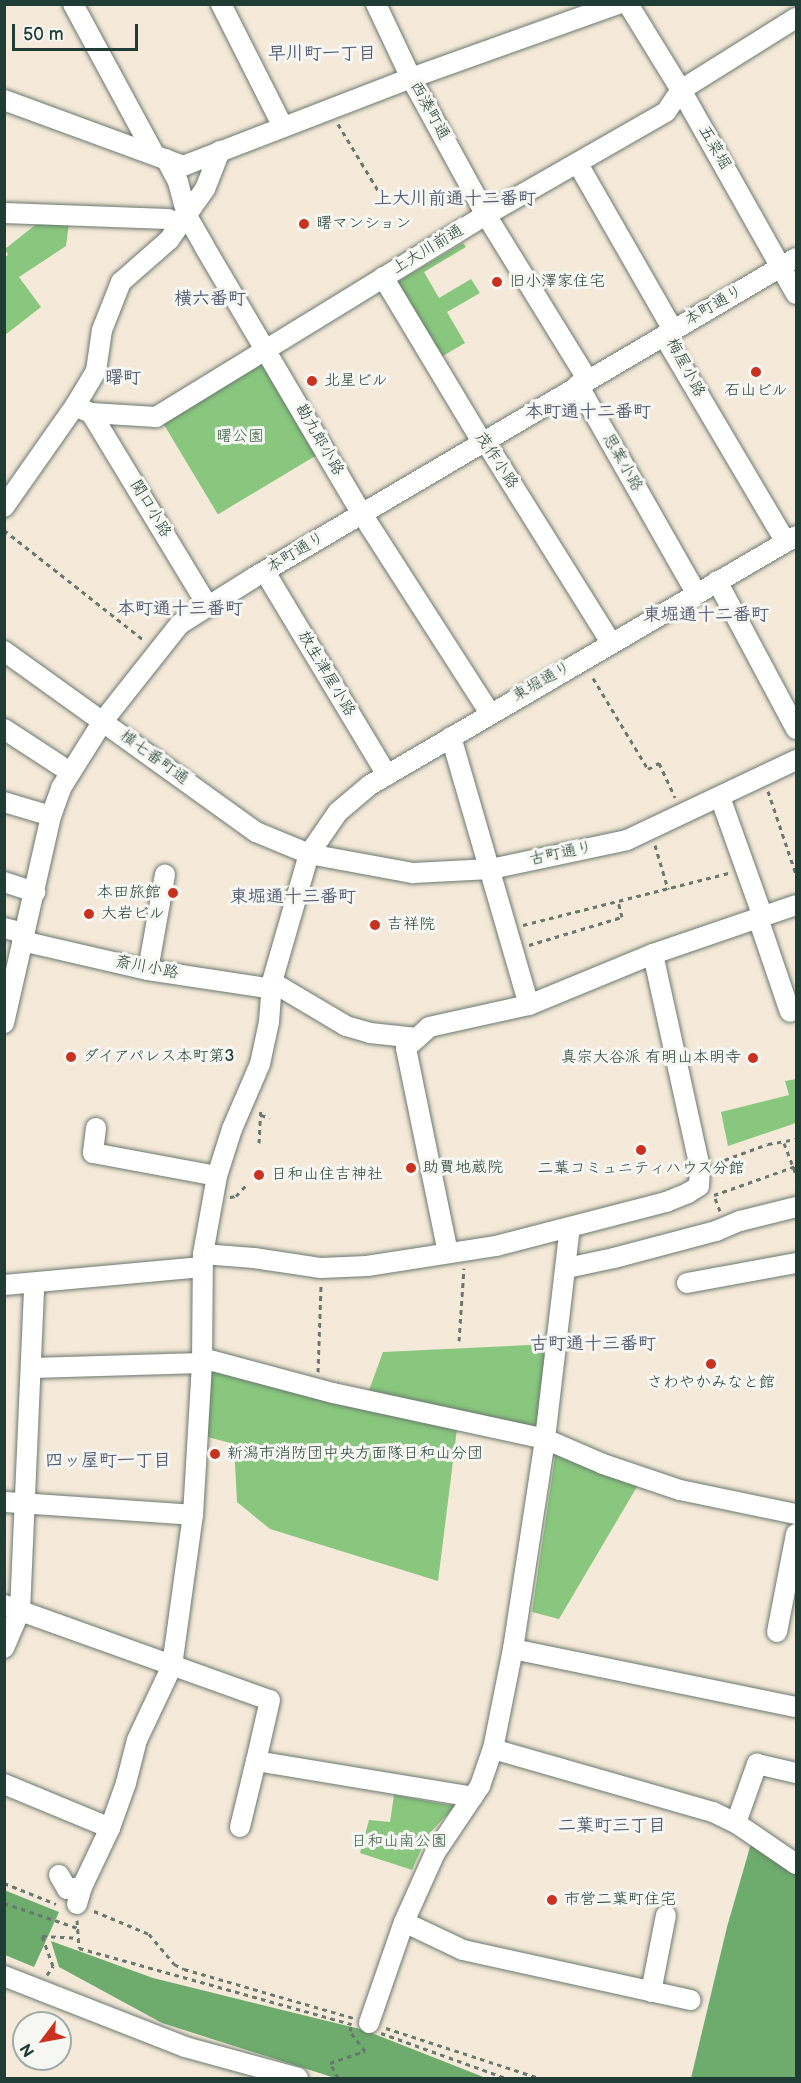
<!DOCTYPE html>
<html>
<head>
<meta charset="utf-8">
<style>
	body { margin:0 }
	#map { position:relative; width:801px; height:2083px; overflow:hidden; background:#f5e9d9; font-family:"Balsamiq Sans","Klee One",sans-serif }
	div>[style] { position:absolute }
	[style*='--x'] { left:calc(var(--x)*1px); top:calc(var(--y)*1px); width:calc(var(--w)*1px); rotate:calc(var(--a)*1deg) }
	.green>* { inset:0; background:#89c77e; transform-origin:0 0 }
	.forest>* { inset:0; background:#6eac6d }
	.path>* { height:3px; margin-top:-1.5px; transform-origin:0; background:repeating-linear-gradient(90deg,#6a796e 0 4.5px,transparent 0 9px) }
	.roads { filter:drop-shadow(0 0 2px #6a796e) drop-shadow(0 0 2px #6a796e) }
	.minor>* { height:20px; margin:-10px; padding:0 10px; transform-origin:10px; border-radius:10px; background:#fff }
	.dots>* { width:16px; height:16px; translate:-50% -50%; box-sizing:border-box; border:3px solid #f6f6f2; border-radius:50% }
	span { translate:-50% -50%; white-space:nowrap; text-align:center; line-height:1.15; -webkit-text-stroke:6px #f6f6f2; paint-order:stroke }
	.street-label { font-size:16px; color:#1f3d34 }
	.poi-label { font-size:16px; color:#1f3d34 }
	.left { translate:0 -50%; text-align:left }
	.right { translate:-100% -50%; text-align:right }
	.park-label { font-size:16px; color:#3a6046 }
	.neighbourhood-label { font-size:18px; color:#565f73; font-weight:700 }
	.frame { position:absolute; inset:0; border:6px solid #1f3d34; pointer-events:none }
	.north { position:absolute; left:12px; top:2011px; width:60px; height:60px; box-sizing:border-box; background:#f6f6f2; border:2px solid #a0aca6; border-radius:50%; rotate:238deg; font-size:16px; font-weight:700; line-height:24px; text-align:center; color:#1f3d34 }
	.north::after { content:''; display:block; margin:auto; width:21px; height:27px; background:#c8321e; clip-path:polygon(50% 0,100% 100%,50% 72%,0 100%) }
	.scale { position:absolute; left:12px; top:24px; width:126px; height:27px; box-sizing:border-box; border:3px solid #1f3d34; border-top:0; padding-left:8px; font-size:18px; line-height:21px; white-space:nowrap; color:#1f3d34; -webkit-text-stroke:4px #f6f6f2; paint-order:stroke }
</style>
</head>
<body>
<div id="map">
	<div class="green">
		<i style="clip-path:polygon(39px 222px,69px 223px,66px 246px,19px 277px,41px 307px,5px 335px,4px 258px,8px 255px,5px 249px)"></i>
		<i style="clip-path:polygon(463px 243px,466px 247px,424px 272px,439px 298px,471px 279px,480px 293px,447px 312px,465px 343px,436px 360px,392px 285px)"></i>
		<i style="left:261px;top:359px;width:111px;height:117px;rotate:59deg"></i>
		<i style="clip-path:polygon(796px 1079px,796px 1123px,728px 1146px,721px 1112px,789px 1095px,785px 1081px)"></i>
		<i style="clip-path:polygon(549px 1344px,541px 1434px,367px 1396px,383px 1352px)"></i>
		<i style="clip-path:polygon(204px 1363px,457px 1429px,438px 1581px,270px 1529px,237px 1502px,234px 1444px,204px 1436px)"></i>
		<i style="clip-path:polygon(556px 1450px,638px 1485px,559px 1619px,532px 1612px)"></i>
		<i style="clip-path:polygon(394px 1795px,455px 1806px,427px 1836px,412px 1870px,360px 1853px,369px 1820px,390px 1822px)"></i>
	</div>
	<div class="forest">
		<i style="clip-path:polygon(752px 1840px,796px 1871px,796px 2078px,691px 2078px,727px 1927px)"></i>
		<i style="clip-path:polygon(4px 1890px,59px 1912px,34px 1967px,5px 1955px)"></i>
		<i style="clip-path:polygon(51px 1941px,153px 1978px,364px 2030px,486px 2078px,335px 2078px,162px 2023px,59px 1967px)"></i>
	</div>
	<div class="path">
		<i style="--x:338;--y:124;--w:79;--a:58.9"></i>
		<i style="--x:4;--y:530;--w:178;--a:38.2"></i>
		<i style="--x:593;--y:678;--w:106;--a:58.9"></i>
		<i style="--x:648;--y:769;--w:13;--a:-29"></i>
		<i style="--x:659;--y:763;--w:38;--a:65"></i>
		<i style="--x:768;--y:791;--w:88;--a:71.4"></i>
		<i style="--x:655;--y:845;--w:46;--a:73.5"></i>
		<i style="--x:523;--y:925;--w:212;--a:-14.2"></i>
		<i style="--x:529;--y:945;--w:97;--a:-16.8"></i>
		<i style="--x:622;--y:917;--w:16;--a:-104"></i>
		<i style="--x:261;--y:1115;--w:9;--a:18"></i>
		<i style="--x:259;--y:1143;--w:35;--a:-87"></i>
		<i style="--x:784;--y:1143;--w:34;--a:69"></i>
		<i style="--x:716;--y:1163;--w:55;--a:-20.1"></i>
		<i style="--x:768;--y:1144;--w:28;--a:-10"></i>
		<i style="--x:230;--y:1197;--w:6;--a:-9"></i>
		<i style="--x:236;--y:1196;--w:16;--a:-47"></i>
		<i style="--x:720;--y:1211;--w:17;--a:-111"></i>
		<i style="--x:714;--y:1195;--w:87;--a:-19.5"></i>
		<i style="--x:459;--y:1341;--w:73;--a:-86.1"></i>
		<i style="--x:318;--y:1372;--w:86;--a:-88"></i>
		<i style="--x:4;--y:1883;--w:56;--a:22"></i>
		<i style="--x:4;--y:1903;--w:78;--a:18.7"></i>
		<i style="--x:94;--y:1911;--w:60;--a:22.7"></i>
		<i style="--x:149;--y:1934;--w:39;--a:50"></i>
		<i style="--x:174;--y:1964;--w:11;--a:27"></i>
		<i style="--x:184;--y:1969;--w:177;--a:16.1"></i>
		<i style="--x:77;--y:1920;--w:28;--a:86"></i>
		<i style="--x:79;--y:1948;--w:283;--a:15.6"></i>
		<i style="--x:47;--y:1975;--w:11;--a:-56"></i>
		<i style="--x:53;--y:1966;--w:32;--a:-110"></i>
		<i style="--x:42;--y:1936;--w:35;--a:3"></i>
		<i style="--x:386;--y:2028;--w:161;--a:18.1"></i>
		<i style="--x:381;--y:2033;--w:133;--a:19.8"></i>
		<i style="--x:338;--y:2078;--w:17;--a:-118"></i>
		<i style="--x:330;--y:2063;--w:37;--a:-19"></i>
		<i style="--x:365;--y:2051;--w:25;--a:-127"></i>
		<i style="--x:350;--y:2031;--w:6;--a:-72"></i>
	</div>
	<div class="roads">
		<div class="minor">
			<i style="--x:73;--y:4;--w:170;--a:61.6"></i>
			<i style="--x:221;--y:4;--w:138;--a:63.2"></i>
			<i style="--x:376;--y:4;--w:82;--a:64.7"></i>
			<i style="--x:411;--y:78;--w:156;--a:61.3"></i>
			<i style="--x:486;--y:215;--w:185;--a:58.3"></i>
			<i style="--x:583;--y:372;--w:9;--a:63"></i>
			<i style="--x:587;--y:380;--w:10;--a:151"></i>
			<i style="--x:578;--y:385;--w:239;--a:60.4"></i>
			<i style="--x:628;--y:4;--w:101;--a:58.4"></i>
			<i style="--x:681;--y:90;--w:234;--a:60.6"></i>
			<i style="--x:4;--y:100;--w:191;--a:20.2"></i>
			<i style="--x:183;--y:166;--w:244;--a:-21.1"></i>
			<i style="--x:411;--y:78;--w:220;--a:-19.7"></i>
			<i style="--x:166;--y:159;--w:26;--a:62"></i>
			<i style="--x:178;--y:182;--w:35;--a:75"></i>
			<i style="--x:187;--y:216;--w:34;--a:60"></i>
			<i style="--x:204;--y:246;--w:311;--a:59.5"></i>
			<i style="--x:362;--y:514;--w:237;--a:57.3"></i>
			<i style="--x:578;--y:164;--w:191;--a:60.2"></i>
			<i style="--x:673;--y:330;--w:11;--a:146"></i>
			<i style="--x:664;--y:336;--w:239;--a:59.4"></i>
			<i style="--x:4;--y:213;--w:164;--a:2.1"></i>
			<i style="--x:168;--y:219;--w:14;--a:21"></i>
			<i style="--x:383;--y:277;--w:192;--a:59"></i>
			<i style="--x:482;--y:442;--w:3;--a:-18"></i>
			<i style="--x:485;--y:441;--w:238;--a:58"></i>
			<i style="--x:75;--y:406;--w:17;--a:24"></i>
			<i style="--x:91;--y:413;--w:65;--a:3.5"></i>
			<i style="--x:156;--y:417;--w:387;--a:-31.5"></i>
			<i style="--x:486;--y:215;--w:207;--a:-29.8"></i>
			<i style="--x:666;--y:112;--w:27;--a:-56"></i>
			<i style="--x:681;--y:90;--w:136;--a:-32.1"></i>
			<i style="--x:91;--y:413;--w:226;--a:58.8"></i>
			<i style="--x:4;--y:507;--w:123;--a:-54.9"></i>
			<i style="--x:75;--y:406;--w:41;--a:-59"></i>
			<i style="--x:96;--y:371;--w:41;--a:-81.7"></i>
			<i style="--x:102;--y:330;--w:52;--a:-68.4"></i>
			<i style="--x:121;--y:282;--w:64;--a:-41.2"></i>
			<i style="--x:169;--y:240;--w:62;--a:-54.8"></i>
			<i style="--x:205;--y:189;--w:41;--a:-68.5"></i>
			<i style="--x:265;--y:572;--w:237;--a:59"></i>
			<i style="--x:717;--y:581;--w:168;--a:61.9"></i>
			<i style="--x:4;--y:651;--w:310;--a:35.7"></i>
			<i style="--x:256;--y:832;--w:57;--a:22.5"></i>
			<i style="--x:309;--y:854;--w:106;--a:10.4"></i>
			<i style="--x:413;--y:873;--w:78;--a:-2.9"></i>
			<i style="--x:491;--y:869;--w:139;--a:-12"></i>
			<i style="--x:627;--y:840;--w:187;--a:-25.3"></i>
			<i style="--x:4;--y:729;--w:79;--a:33.1"></i>
			<i style="--x:451;--y:737;--w:279;--a:73.8"></i>
			<i style="--x:720;--y:797;--w:127;--a:70.3"></i>
			<i style="--x:4;--y:802;--w:49;--a:16.6"></i>
			<i style="--x:4;--y:882;--w:33;--a:18"></i>
			<i style="--x:758;--y:918;--w:99;--a:71.2"></i>
			<i style="--x:4;--y:928;--w:21;--a:14"></i>
			<i style="--x:22;--y:941;--w:129;--a:13"></i>
			<i style="--x:148;--y:970;--w:126;--a:8.6"></i>
			<i style="--x:148;--y:970;--w:97;--a:-79.9"></i>
			<i style="--x:272;--y:982;--w:86;--a:30.7"></i>
			<i style="--x:346;--y:1026;--w:25;--a:16"></i>
			<i style="--x:370;--y:1033;--w:47;--a:6.1"></i>
			<i style="--x:4;--y:1023;--w:212;--a:-77.2"></i>
			<i style="--x:51;--y:816;--w:30;--a:-70"></i>
			<i style="--x:61;--y:788;--w:79;--a:-57.9"></i>
			<i style="--x:103;--y:721;--w:124;--a:-51.6"></i>
			<i style="--x:180;--y:624;--w:86;--a:-32.2"></i>
			<i style="--x:253;--y:578;--w:630;--a:-30.51"></i>
			<i style="--x:96;--y:1128;--w:25;--a:97"></i>
			<i style="--x:93;--y:1153;--w:126;--a:10.5"></i>
			<i style="--x:448;--y:1253;--w:209;--a:-101.6"></i>
			<i style="--x:406;--y:1048;--w:31;--a:-42"></i>
			<i style="--x:429;--y:1027;--w:102;--a:-12.4"></i>
			<i style="--x:529;--y:1005;--w:134;--a:-22.4"></i>
			<i style="--x:653;--y:954;--w:151;--a:-18.9"></i>
			<i style="--x:203;--y:1254;--w:51;--a:4.5"></i>
			<i style="--x:254;--y:1258;--w:68;--a:8.5"></i>
			<i style="--x:321;--y:1268;--w:46;--a:-2.5"></i>
			<i style="--x:367;--y:1266;--w:131;--a:-8.8"></i>
			<i style="--x:496;--y:1246;--w:176;--a:-14.5"></i>
			<i style="--x:666;--y:1202;--w:24;--a:-22"></i>
			<i style="--x:688;--y:1193;--w:13;--a:-32"></i>
			<i style="--x:699;--y:1186;--w:18;--a:-87"></i>
			<i style="--x:700;--y:1168;--w:219;--a:-102.4"></i>
			<i style="--x:567;--y:1268;--w:48;--a:-12"></i>
			<i style="--x:614;--y:1258;--w:106;--a:-14.8"></i>
			<i style="--x:716;--y:1231;--w:26;--a:-23"></i>
			<i style="--x:740;--y:1221;--w:58;--a:-14"></i>
			<i style="--x:687;--y:1283;--w:111;--a:-10.4"></i>
			<i style="--x:4;--y:1285;--w:199;--a:-5.2"></i>
			<i style="--x:202;--y:1358;--w:136;--a:15"></i>
			<i style="--x:333;--y:1393;--w:217;--a:12.2"></i>
			<i style="--x:545;--y:1439;--w:63;--a:23.3"></i>
			<i style="--x:603;--y:1464;--w:81;--a:18.7"></i>
			<i style="--x:680;--y:1490;--w:118;--a:11.7"></i>
			<i style="--x:32;--y:1368;--w:170;--a:-1.7"></i>
			<i style="--x:4;--y:1502;--w:189;--a:3.9"></i>
			<i style="--x:4;--y:1605;--w:282;--a:19.7"></i>
			<i style="--x:270;--y:1700;--w:63;--a:102.9"></i>
			<i style="--x:777;--y:1632;--w:100;--a:-79"></i>
			<i style="--x:4;--y:1648;--w:40;--a:-66.6"></i>
			<i style="--x:20;--y:1611;--w:327;--a:-87.5"></i>
			<i style="--x:513;--y:1649;--w:289;--a:11.6"></i>
			<i style="--x:493;--y:1749;--w:229;--a:16"></i>
			<i style="--x:713;--y:1812;--w:25;--a:26"></i>
			<i style="--x:736;--y:1823;--w:73;--a:34.3"></i>
			<i style="--x:4;--y:1784;--w:115;--a:22.5"></i>
			<i style="--x:736;--y:1823;--w:63;--a:-70.4"></i>
			<i style="--x:757;--y:1764;--w:40;--a:13"></i>
			<i style="--x:240;--y:1827;--w:68;--a:-76.4"></i>
			<i style="--x:256;--y:1761;--w:220;--a:9.4"></i>
			<i style="--x:59;--y:1875;--w:16;--a:60"></i>
			<i style="--x:67;--y:1889;--w:15;--a:-8"></i>
			<i style="--x:77;--y:1904;--w:18;--a:-74"></i>
			<i style="--x:82;--y:1887;--w:65;--a:-64.6"></i>
			<i style="--x:110;--y:1828;--w:48;--a:-70.4"></i>
			<i style="--x:126;--y:1783;--w:44;--a:-75.7"></i>
			<i style="--x:137;--y:1740;--w:82;--a:-64.7"></i>
			<i style="--x:172;--y:1666;--w:152;--a:-82.1"></i>
			<i style="--x:193;--y:1515;--w:152;--a:-86.6"></i>
			<i style="--x:202;--y:1363;--w:109;--a:-89.5"></i>
			<i style="--x:203;--y:1254;--w:79;--a:-79.8"></i>
			<i style="--x:217;--y:1176;--w:49;--a:-72.3"></i>
			<i style="--x:232;--y:1129;--w:71;--a:-66.7"></i>
			<i style="--x:260;--y:1064;--w:43;--a:-77.9"></i>
			<i style="--x:269;--y:1022;--w:40;--a:-85.7"></i>
			<i style="--x:272;--y:982;--w:133;--a:-73.9"></i>
			<i style="--x:309;--y:854;--w:51;--a:-55.4"></i>
			<i style="--x:338;--y:812;--w:42;--a:-40.2"></i>
			<i style="--x:370;--y:785;--w:493;--a:-30.3"></i>
			<i style="--x:404;--y:1922;--w:65;--a:25.4"></i>
			<i style="--x:463;--y:1950;--w:233;--a:12.4"></i>
			<i style="--x:4;--y:1976;--w:194;--a:21.4"></i>
			<i style="--x:185;--y:2047;--w:117;--a:15.3"></i>
			<i style="--x:651;--y:1992;--w:78;--a:-79"></i>
			<i style="--x:369;--y:2023;--w:107;--a:-70.9"></i>
			<i style="--x:404;--y:1922;--w:76;--a:-65.8"></i>
			<i style="--x:435;--y:1853;--w:81;--a:-56.1"></i>
			<i style="--x:480;--y:1786;--w:39;--a:-71"></i>
			<i style="--x:493;--y:1749;--w:102;--a:-78.7"></i>
			<i style="--x:513;--y:1649;--w:212;--a:-81.3"></i>
			<i style="--x:545;--y:1439;--w:213;--a:-83.3"></i>
		</div>
	</div>
	<div class="dots">
		<i style="left:304px;top:224px;background:#c8321e"></i>
		<i style="left:497px;top:282px;background:#c8321e"></i>
		<i style="left:756px;top:372px;background:#c8321e"></i>
		<i style="left:312px;top:381px;background:#c8321e"></i>
		<i style="left:173px;top:893px;background:#c8321e"></i>
		<i style="left:89px;top:914px;background:#c8321e"></i>
		<i style="left:375px;top:925px;background:#c8321e"></i>
		<i style="left:71px;top:1057px;background:#c8321e"></i>
		<i style="left:753px;top:1058px;background:#c8321e"></i>
		<i style="left:641px;top:1150px;background:#c8321e"></i>
		<i style="left:411px;top:1168px;background:#c8321e"></i>
		<i style="left:259px;top:1175px;background:#c8321e"></i>
		<i style="left:711px;top:1364px;background:#c8321e"></i>
		<i style="left:215px;top:1454px;background:#c8321e"></i>
		<i style="left:552px;top:1900px;background:#c8321e"></i>
	</div>
	<div class="street-label">
		<span style="left:429px;top:111px;rotate:61deg">西湊町通</span>
		<span style="left:714px;top:148px;rotate:60deg">五菜堀</span>
		<span style="left:428px;top:250px;rotate:-31deg">上大川前通</span>
		<span style="left:714px;top:306px;rotate:-30deg">本町通り</span>
		<span style="left:685px;top:368px;rotate:62deg">梅屋小路</span>
		<span style="left:319px;top:440px;rotate:60deg">勘九郎小路</span>
		<span style="left:496px;top:461px;rotate:56deg">茂作小路</span>
		<span style="left:622px;top:463px;rotate:60deg">思案小路</span>
		<span style="left:150px;top:509px;rotate:59deg">関口小路</span>
		<span style="left:296px;top:553px;rotate:-31deg">本町通り</span>
		<span style="left:326px;top:674px;rotate:59deg">放生津屋小路</span>
		<span style="left:542px;top:682px;rotate:-30deg">東堀通り</span>
		<span style="left:154px;top:758px;rotate:36deg">横七番町通</span>
		<span style="left:561px;top:854px;rotate:-12deg">古町通り</span>
		<span style="left:147px;top:968px;rotate:11deg">斎川小路</span>
	</div>
	<div class="poi-label">
		<span class="left" style="left:316px;top:224px">曙マンション</span>
		<span class="left" style="left:509px;top:282px">旧小澤家住宅</span>
		<span class="left" style="left:324px;top:381px">北星ビル</span>
		<span style="left:756px;top:391px">石山ビル</span>
		<span class="right" style="left:161px;top:893px">本田旅館</span>
		<span class="left" style="left:101px;top:914px">大岩ビル</span>
		<span class="left" style="left:387px;top:925px">吉祥院</span>
		<span class="left" style="left:83px;top:1057px">ダイアパレス本町第3</span>
		<span class="right" style="left:741px;top:1058px">真宗大谷派 有明山本明寺</span>
		<span class="left" style="left:423px;top:1168px">助賈地蔵院</span>
		<span style="left:641px;top:1169px">二葉コミュニティハウス分館</span>
		<span class="left" style="left:271px;top:1175px">日和山住吉神社</span>
		<span style="left:711px;top:1383px">さわやかみなと館</span>
		<span class="left" style="left:227px;top:1454px">新潟市消防団中央方面隊日和山分団</span>
		<span class="left" style="left:564px;top:1900px">市営二葉町住宅</span>
	</div>
	<div class="park-label">
		<span style="left:240px;top:437px">曙公園</span>
		<span style="left:399px;top:1842px">日和山南公園</span>
	</div>
	<div class="neighbourhood-label">
		<span style="left:322px;top:54px">早川町一丁目</span>
		<span style="left:455px;top:199px">上大川前通十二番町</span>
		<span style="left:210px;top:299px">横六番町</span>
		<span style="left:123px;top:378px">曙町</span>
		<span style="left:588px;top:412px">本町通十二番町</span>
		<span style="left:180px;top:609px">本町通十三番町</span>
		<span style="left:706px;top:615px">東堀通十二番町</span>
		<span style="left:293px;top:897px">東堀通十三番町</span>
		<span style="left:593px;top:1344px">古町通十三番町</span>
		<span style="left:108px;top:1461px">四ッ屋町一丁目</span>
		<span style="left:612px;top:1826px">二葉町三丁目</span>
	</div>
	<div class="frame"></div>
	<div class="north">N</div>
	<div class="scale">50 m</div>
</div>
</body>
</html>
